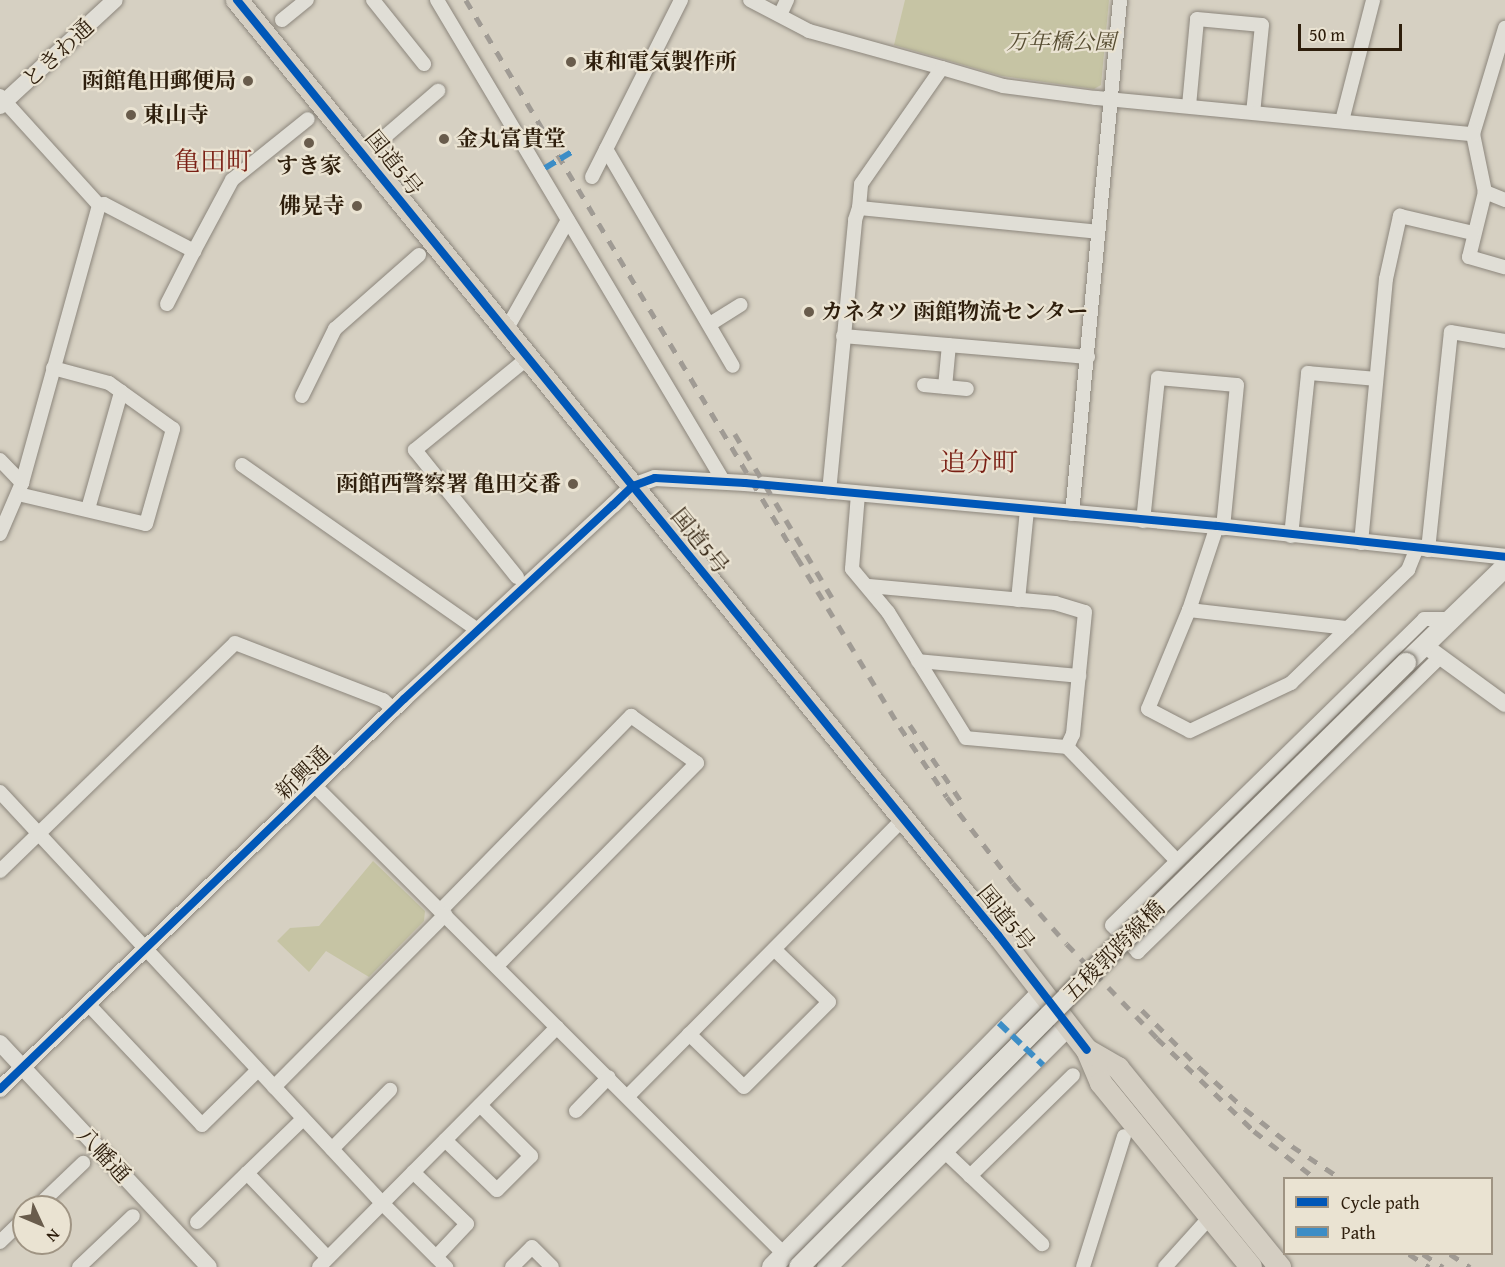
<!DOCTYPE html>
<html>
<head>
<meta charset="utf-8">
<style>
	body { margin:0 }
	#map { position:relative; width:1505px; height:1267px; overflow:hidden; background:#d6d0c2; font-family:"Gentium Book Plus","Noto Serif JP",serif }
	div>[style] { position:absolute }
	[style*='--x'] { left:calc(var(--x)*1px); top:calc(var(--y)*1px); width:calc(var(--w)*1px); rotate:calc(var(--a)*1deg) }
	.green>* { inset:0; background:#c6c4a4 }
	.roads { filter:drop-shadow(0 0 2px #8c867c) drop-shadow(0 0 2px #8c867c) }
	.minor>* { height:14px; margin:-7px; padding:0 7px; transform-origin:7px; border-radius:7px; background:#e0ded6 }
	.tertiary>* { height:16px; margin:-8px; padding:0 8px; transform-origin:8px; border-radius:8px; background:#e0ded6 }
	.secondary>* { height:20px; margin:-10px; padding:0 10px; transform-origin:10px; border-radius:10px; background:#e0ded6 }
	.trunk>* { height:22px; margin:-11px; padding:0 11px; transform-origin:11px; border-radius:11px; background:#d4cec2 }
	.rail>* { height:4.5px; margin-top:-2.25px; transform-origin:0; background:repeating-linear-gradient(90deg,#a09b94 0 10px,transparent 0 20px) }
	.bridges { filter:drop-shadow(0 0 2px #746e64) drop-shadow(0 0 2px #746e64) }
	.secondary-bridge>* { height:20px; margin:-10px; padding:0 10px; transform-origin:10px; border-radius:10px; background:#e0ded6 }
	.quiet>* { height:6px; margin-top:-3px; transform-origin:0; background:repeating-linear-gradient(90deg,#3c8dc6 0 12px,transparent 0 18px) }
	.cycleway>* { height:8px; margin:-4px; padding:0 4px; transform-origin:4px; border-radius:4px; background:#0057b8 }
	.dots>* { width:16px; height:16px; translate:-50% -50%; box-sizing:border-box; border:3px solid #eae3d2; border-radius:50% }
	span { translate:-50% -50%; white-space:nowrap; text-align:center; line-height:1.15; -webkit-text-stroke:4.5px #eae3d2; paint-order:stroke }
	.park-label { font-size:22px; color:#574d32; font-style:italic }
	.street-label { font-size:22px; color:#2e1e0c }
	.poi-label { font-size:22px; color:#2e1e0c; font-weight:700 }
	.left { translate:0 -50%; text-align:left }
	.right { translate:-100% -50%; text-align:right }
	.quarter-label { font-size:26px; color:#7a1f14 }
	.legend { position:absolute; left:1283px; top:1177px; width:210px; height:78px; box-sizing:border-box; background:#eae3d2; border:2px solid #9f9483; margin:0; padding:8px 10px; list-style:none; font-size:18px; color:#2e1e0c }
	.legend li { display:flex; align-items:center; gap:12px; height:30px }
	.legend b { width:30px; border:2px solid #9f9483 }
	.north { position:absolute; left:12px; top:1195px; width:60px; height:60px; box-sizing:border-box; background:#eae3d2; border:2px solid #9f9483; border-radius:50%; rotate:134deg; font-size:16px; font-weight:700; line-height:24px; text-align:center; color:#2e1e0c }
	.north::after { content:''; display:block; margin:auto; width:21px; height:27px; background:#695c4c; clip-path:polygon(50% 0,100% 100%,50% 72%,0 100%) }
	.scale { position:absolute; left:1298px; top:24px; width:104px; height:27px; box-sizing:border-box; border:3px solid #2e1e0c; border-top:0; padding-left:8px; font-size:18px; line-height:21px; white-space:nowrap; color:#2e1e0c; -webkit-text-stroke:4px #eae3d2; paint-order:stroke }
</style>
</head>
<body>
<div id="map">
	<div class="green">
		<i style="clip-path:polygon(905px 0,1109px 0,1101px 85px,1094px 89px,1002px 76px,894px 45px)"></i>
		<i style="clip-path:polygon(373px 861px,425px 911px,424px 921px,369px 977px,326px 951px,309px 972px,277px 941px,290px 928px,319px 926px)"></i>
	</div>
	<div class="roads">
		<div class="minor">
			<i style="--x:373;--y:0;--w:82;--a:51.4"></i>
			<i style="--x:437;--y:0;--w:561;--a:59.23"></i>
			<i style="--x:750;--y:0;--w:67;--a:27.7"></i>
			<i style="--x:809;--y:31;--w:138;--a:15.5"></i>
			<i style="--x:780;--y:15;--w:17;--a:-65"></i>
			<i style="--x:282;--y:20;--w:32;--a:-39"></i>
			<i style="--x:0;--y:96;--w:147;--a:47.8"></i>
			<i style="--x:99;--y:205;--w:5;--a:-11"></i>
			<i style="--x:104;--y:204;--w:102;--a:27.6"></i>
			<i style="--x:194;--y:251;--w:81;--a:-61.8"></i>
			<i style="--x:232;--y:180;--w:97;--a:-38.8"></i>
			<i style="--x:1189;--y:106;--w:87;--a:-84.7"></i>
			<i style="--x:1197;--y:19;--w:65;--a:5.3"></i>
			<i style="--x:1262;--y:25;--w:88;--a:95.8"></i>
			<i style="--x:1342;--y:121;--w:125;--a:-75.6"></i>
			<i style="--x:380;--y:141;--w:77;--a:-40.8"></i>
			<i style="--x:606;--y:149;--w:251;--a:59.7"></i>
			<i style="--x:592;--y:177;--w:198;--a:-63.3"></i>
			<i style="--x:1485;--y:192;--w:59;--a:-101.7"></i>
			<i style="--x:1473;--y:134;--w:111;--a:-73.2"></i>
			<i style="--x:1505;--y:200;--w:22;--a:-158"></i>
			<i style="--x:1485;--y:192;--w:67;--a:103.8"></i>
			<i style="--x:1469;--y:257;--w:37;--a:16"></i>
			<i style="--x:859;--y:208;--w:240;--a:5.7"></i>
			<i style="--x:167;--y:304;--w:59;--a:-63"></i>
			<i style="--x:710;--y:324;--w:36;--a:-32"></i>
			<i style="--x:506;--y:330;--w:126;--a:-60.6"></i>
			<i style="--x:843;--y:336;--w:246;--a:4.9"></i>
			<i style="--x:924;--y:385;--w:43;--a:5.3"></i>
			<i style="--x:945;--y:387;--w:42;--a:-84.6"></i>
			<i style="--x:302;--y:396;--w:75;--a:-63.8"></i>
			<i style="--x:335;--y:329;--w:112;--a:-41.4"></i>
			<i style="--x:0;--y:460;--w:32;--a:46"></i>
			<i style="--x:242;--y:465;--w:288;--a:35"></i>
			<i style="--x:829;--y:492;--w:273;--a:-84.5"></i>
			<i style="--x:855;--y:220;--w:13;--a:-72"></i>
			<i style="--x:859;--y:208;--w:24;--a:-85"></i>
			<i style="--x:861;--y:184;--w:141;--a:-55.1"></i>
			<i style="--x:942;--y:68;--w:64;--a:16.4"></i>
			<i style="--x:1003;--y:86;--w:94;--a:7.4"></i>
			<i style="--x:1096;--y:98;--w:379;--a:5.5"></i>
			<i style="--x:18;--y:494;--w:131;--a:13.2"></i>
			<i style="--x:146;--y:524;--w:99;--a:-74.1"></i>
			<i style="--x:173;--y:429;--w:79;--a:-144.3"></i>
			<i style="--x:109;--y:383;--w:58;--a:-165"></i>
			<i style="--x:858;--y:494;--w:75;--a:94.6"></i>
			<i style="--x:852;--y:569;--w:56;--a:50.1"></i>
			<i style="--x:888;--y:612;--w:148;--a:58.2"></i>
			<i style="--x:966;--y:738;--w:101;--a:5.1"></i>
			<i style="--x:1067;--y:747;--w:158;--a:46"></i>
			<i style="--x:88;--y:509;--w:122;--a:-74.2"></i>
			<i style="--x:1072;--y:514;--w:516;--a:-84.66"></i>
			<i style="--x:1143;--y:521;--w:144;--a:-84"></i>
			<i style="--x:1158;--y:378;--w:79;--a:5.1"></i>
			<i style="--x:1237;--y:385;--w:144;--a:95.6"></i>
			<i style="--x:1217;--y:526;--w:89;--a:108.4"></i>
			<i style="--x:1189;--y:610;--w:107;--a:112.5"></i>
			<i style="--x:1148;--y:709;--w:47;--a:27.6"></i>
			<i style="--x:1190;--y:731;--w:112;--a:-25.4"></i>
			<i style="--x:1291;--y:683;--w:163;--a:-44"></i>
			<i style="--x:1408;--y:570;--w:24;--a:-68"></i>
			<i style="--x:0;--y:534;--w:56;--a:-66.7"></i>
			<i style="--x:22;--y:483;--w:288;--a:-74.5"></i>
			<i style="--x:1291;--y:536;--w:164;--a:-84"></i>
			<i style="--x:1308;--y:373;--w:68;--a:5"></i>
			<i style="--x:1361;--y:543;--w:265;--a:-84.6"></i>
			<i style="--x:1386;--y:279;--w:65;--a:-77.5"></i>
			<i style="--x:1400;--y:216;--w:75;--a:13.1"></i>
			<i style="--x:1428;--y:550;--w:219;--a:-84"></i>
			<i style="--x:1451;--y:332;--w:55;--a:9.5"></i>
			<i style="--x:517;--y:577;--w:163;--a:-128.8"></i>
			<i style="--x:415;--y:450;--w:146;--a:-39.2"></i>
			<i style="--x:869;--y:586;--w:187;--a:5.2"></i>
			<i style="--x:1055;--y:603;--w:31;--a:17"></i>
			<i style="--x:1085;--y:612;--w:123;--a:95.6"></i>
			<i style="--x:1073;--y:734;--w:14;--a:115"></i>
			<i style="--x:1018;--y:600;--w:90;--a:-84.3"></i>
			<i style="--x:1189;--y:610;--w:160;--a:6.5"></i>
			<i style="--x:1439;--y:658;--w:421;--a:135.7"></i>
			<i style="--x:1138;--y:952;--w:37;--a:-134"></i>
			<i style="--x:1112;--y:925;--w:437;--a:-44.4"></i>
			<i style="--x:1424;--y:619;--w:26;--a:0"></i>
			<i style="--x:918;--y:661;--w:162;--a:5.3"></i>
			<i style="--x:315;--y:786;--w:663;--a:44.94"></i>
			<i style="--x:0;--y:792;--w:561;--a:47.09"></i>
			<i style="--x:382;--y:1203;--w:91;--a:45"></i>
			<i style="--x:0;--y:871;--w:327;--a:-44.1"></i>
			<i style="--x:235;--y:643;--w:159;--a:21.1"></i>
			<i style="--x:383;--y:700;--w:15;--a:42"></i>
			<i style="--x:441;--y:910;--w:272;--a:-45.6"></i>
			<i style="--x:631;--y:716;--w:81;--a:35.5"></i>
			<i style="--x:697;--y:763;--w:285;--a:134.6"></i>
			<i style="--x:88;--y:1004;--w:166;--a:46.7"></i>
			<i style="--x:202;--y:1125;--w:78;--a:-44.5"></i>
			<i style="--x:689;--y:1034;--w:76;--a:43.9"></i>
			<i style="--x:744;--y:1087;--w:120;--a:-45"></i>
			<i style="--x:829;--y:1002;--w:76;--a:-136.1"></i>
			<i style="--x:274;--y:1087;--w:243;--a:-45.2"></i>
			<i style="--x:628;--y:1096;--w:390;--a:-45.2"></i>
			<i style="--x:576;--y:1111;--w:47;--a:-45.9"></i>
			<i style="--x:303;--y:1119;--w:78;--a:136"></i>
			<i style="--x:247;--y:1173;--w:117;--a:46.4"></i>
			<i style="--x:445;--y:1140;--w:72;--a:43.9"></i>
			<i style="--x:497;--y:1190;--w:48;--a:-45"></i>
			<i style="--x:531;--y:1156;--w:72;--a:-135"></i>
			<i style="--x:332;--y:1149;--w:83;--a:-45.5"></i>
			<i style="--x:943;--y:1150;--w:137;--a:43.5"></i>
			<i style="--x:413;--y:1172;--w:75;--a:43.9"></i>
			<i style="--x:467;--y:1224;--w:45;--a:133.2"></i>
			<i style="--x:970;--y:1176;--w:144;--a:-44.4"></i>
			<i style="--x:37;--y:1207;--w:64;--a:-43.7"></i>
			<i style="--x:197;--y:1222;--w:70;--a:-44.4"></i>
			<i style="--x:0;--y:1242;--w:33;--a:-44"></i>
			<i style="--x:79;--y:1267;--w:74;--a:-43.4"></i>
			<i style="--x:319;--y:1267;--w:338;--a:-45.2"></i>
			<i style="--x:512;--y:1267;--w:28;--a:-45"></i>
			<i style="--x:532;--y:1247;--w:28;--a:45"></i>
			<i style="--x:1083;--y:1267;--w:137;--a:-72.6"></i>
			<i style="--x:1165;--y:1267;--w:67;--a:-48"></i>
		</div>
		<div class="tertiary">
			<i style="--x:0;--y:106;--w:156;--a:-42.7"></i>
			<i style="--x:1424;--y:645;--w:100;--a:36.1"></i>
			<i style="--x:0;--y:1043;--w:306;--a:47"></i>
			<i style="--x:0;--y:1089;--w:562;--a:-43.99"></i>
			<i style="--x:404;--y:699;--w:285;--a:-42.9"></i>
			<i style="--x:613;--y:505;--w:28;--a:-44"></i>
			<i style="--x:633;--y:486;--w:23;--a:-20"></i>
			<i style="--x:655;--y:478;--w:90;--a:3.2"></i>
			<i style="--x:745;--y:483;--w:474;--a:5.2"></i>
			<i style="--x:1217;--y:526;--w:290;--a:6.1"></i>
		</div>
		<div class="secondary">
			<i style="--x:1406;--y:663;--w:138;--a:-44.1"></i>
			<i style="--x:772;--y:1267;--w:385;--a:-45.5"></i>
			<i style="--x:827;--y:1267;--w:341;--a:-45"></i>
		</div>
		<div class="trunk">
			<i style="--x:237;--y:0;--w:1206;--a:50.86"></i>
			<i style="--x:998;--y:935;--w:145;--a:52.3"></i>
			<i style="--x:1087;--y:1050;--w:36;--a:67"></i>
			<i style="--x:1101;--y:1083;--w:237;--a:50.8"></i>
			<i style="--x:1087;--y:1050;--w:36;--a:30"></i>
			<i style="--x:1118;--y:1068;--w:257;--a:50.9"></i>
		</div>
	</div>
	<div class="rail">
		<i style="--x:466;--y:0;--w:648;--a:59.28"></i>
		<i style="--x:797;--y:557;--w:199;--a:58.8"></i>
		<i style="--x:900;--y:727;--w:84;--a:56.1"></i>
		<i style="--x:947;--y:797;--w:108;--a:52.5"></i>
		<i style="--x:1013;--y:883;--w:81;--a:48.5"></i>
		<i style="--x:1067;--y:944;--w:130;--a:46.2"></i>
		<i style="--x:1157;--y:1038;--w:134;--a:43.8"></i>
		<i style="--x:1254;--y:1131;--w:77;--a:37.6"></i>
		<i style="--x:735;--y:434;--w:198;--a:59.3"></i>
		<i style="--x:910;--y:725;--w:99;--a:56.1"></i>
		<i style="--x:1142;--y:1010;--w:82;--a:45"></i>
		<i style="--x:1200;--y:1068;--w:61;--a:42.3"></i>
		<i style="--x:1245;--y:1109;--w:60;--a:38.2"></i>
		<i style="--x:1292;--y:1146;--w:58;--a:33.7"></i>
		<i style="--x:1409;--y:1254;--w:24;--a:33"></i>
		<i style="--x:1423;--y:1254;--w:24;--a:33"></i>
		<i style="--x:1450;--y:1254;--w:24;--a:33"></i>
	</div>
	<div class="bridges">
		<div class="secondary-bridge">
			<i style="--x:799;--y:1267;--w:460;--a:-45.2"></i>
			<i style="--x:1123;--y:941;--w:397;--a:-44.5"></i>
		</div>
	</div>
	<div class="quiet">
		<i style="--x:545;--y:168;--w:31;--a:-31"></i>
		<i style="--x:999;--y:1023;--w:61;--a:43.7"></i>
	</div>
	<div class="cycleway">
		<i style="--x:237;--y:0;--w:1206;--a:50.86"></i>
		<i style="--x:998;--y:935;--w:145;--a:52.3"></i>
		<i style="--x:0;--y:1089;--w:562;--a:-43.99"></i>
		<i style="--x:404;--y:699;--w:285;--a:-42.9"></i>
		<i style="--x:613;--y:505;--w:28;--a:-44"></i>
		<i style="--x:633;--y:486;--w:23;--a:-20"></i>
		<i style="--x:655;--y:478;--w:90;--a:3.2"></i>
		<i style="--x:745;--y:483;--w:474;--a:5.2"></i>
		<i style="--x:1217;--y:526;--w:290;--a:6.1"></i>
	</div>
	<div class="dots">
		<i style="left:571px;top:62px;background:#695c4c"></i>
		<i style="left:248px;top:81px;background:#695c4c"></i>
		<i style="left:131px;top:115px;background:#695c4c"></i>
		<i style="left:444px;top:139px;background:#695c4c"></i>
		<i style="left:309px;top:143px;background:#695c4c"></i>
		<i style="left:357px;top:206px;background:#695c4c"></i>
		<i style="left:809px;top:312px;background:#695c4c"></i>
		<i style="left:573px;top:484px;background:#695c4c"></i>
	</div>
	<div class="park-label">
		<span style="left:1061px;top:42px">万年橋公園</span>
	</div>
	<div class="street-label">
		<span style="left:58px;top:53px;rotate:-43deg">ときわ通</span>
		<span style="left:394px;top:163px;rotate:51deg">国道5号</span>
		<span style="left:700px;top:541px;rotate:51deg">国道5号</span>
		<span style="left:303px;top:773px;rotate:-44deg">新興通</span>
		<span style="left:1006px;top:918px;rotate:51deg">国道5号</span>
		<span style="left:1114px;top:951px;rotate:-45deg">五稜郭跨線橋</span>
		<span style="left:104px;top:1155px;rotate:47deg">八幡通</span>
	</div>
	<div class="poi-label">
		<span class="left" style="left:583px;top:62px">東和電気製作所</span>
		<span class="right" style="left:236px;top:81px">函館亀田郵便局</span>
		<span class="left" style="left:143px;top:115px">東山寺</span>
		<span class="left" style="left:456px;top:139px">金丸富貴堂</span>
		<span style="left:309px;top:166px">すき家</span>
		<span class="right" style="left:345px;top:206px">佛晃寺</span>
		<span class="left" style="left:821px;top:312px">カネタツ 函館物流センター</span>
		<span class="right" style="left:561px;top:484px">函館西警察署 亀田交番</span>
	</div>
	<div class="quarter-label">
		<span style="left:213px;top:161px">亀田町</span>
		<span style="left:979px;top:462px">追分町</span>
	</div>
	<ul class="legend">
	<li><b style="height:8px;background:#0057b8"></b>Cycle path</li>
	<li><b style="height:8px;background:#3c8dc6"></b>Path</li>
	</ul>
	<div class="north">N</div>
	<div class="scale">50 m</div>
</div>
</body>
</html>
